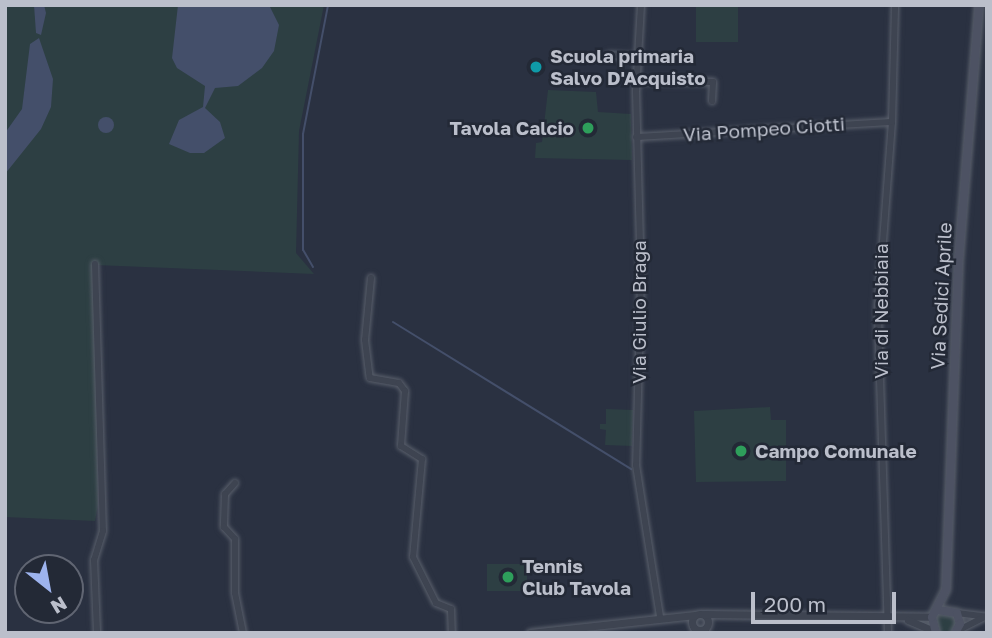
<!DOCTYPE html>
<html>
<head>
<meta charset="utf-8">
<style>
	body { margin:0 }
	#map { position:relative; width:992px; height:638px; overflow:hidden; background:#2a3141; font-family:"Golos Text",sans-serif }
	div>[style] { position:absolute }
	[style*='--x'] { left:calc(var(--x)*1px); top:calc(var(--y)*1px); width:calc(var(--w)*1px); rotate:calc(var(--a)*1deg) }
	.green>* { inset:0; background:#2d3f43; transform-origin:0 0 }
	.round { border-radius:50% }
	.water>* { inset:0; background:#444f6a }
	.stream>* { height:2px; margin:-1px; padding:0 1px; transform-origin:1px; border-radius:1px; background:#444f6a }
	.roads { filter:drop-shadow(0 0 2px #595f6b) drop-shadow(0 0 2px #595f6b) }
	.minor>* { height:6px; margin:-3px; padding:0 3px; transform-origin:3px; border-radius:3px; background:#3e4451 }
	.tertiary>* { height:7px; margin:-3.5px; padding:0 3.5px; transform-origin:3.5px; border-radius:3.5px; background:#3e4451 }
	.tertiary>.ring { margin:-3.5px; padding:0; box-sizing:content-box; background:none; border:7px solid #3e4451; border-radius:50% }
	.secondary>* { height:8px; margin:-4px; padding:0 4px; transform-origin:4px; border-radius:4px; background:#4d5263 }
	.dots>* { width:19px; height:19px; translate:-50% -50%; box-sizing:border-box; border:4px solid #232936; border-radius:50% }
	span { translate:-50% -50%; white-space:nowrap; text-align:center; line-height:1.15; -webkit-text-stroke:5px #232936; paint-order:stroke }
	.poi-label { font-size:19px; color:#bbbfcb; font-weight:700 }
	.left { translate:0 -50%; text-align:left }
	.right { translate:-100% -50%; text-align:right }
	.street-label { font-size:19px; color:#bbbfcb }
	.frame { position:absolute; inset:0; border:7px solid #bbbfcb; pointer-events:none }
	.north { position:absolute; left:14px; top:554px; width:70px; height:70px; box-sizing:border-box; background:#232936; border:2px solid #606572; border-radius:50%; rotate:149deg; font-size:19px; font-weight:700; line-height:28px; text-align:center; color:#bbbfcb }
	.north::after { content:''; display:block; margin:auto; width:24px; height:32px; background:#9db3ee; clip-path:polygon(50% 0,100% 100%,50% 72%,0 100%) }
	.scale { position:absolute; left:751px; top:592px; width:145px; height:32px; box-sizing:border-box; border:4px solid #bbbfcb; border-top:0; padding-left:9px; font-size:21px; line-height:24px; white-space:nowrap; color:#bbbfcb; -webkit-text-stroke:5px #232936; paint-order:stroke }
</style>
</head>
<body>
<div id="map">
	<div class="green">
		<i style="clip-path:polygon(5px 5px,324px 5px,299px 131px,296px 253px,314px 274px,95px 265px,98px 505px,95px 521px,5px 517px)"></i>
		<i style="left:696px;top:5px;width:42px;height:37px"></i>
		<i style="clip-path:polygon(548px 90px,596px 92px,598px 112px,631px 114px,632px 160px,535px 158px,536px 143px,542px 142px)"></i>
		<i style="clip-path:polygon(770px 407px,771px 420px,786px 420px,786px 481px,696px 482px,694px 411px)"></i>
		<i style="clip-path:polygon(606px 409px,633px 410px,632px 446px,605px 445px,606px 430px,600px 429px,600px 424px,606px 424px)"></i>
		<i style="left:487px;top:564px;width:40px;height:27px"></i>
		<i class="round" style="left:935px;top:612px;width:22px;height:22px"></i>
	</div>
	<div class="water">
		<i style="clip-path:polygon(34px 5px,44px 5px,46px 13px,41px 35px,36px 33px)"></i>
		<i style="clip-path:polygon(178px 5px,269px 5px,279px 25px,274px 51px,262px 68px,238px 86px,215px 88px,205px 108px,220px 122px,225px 138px,204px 153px,190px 153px,169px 144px,179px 120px,203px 107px,205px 86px,177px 68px,172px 58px)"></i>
		<i style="clip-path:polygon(39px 38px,53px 79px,51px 107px,41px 129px,5px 174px,5px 133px,22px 109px,30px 44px)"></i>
		<i class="round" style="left:98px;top:117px;width:16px;height:16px"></i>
	</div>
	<div class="stream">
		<i style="--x:313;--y:267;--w:20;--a:-120"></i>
		<i style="--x:303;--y:250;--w:116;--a:-90"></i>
		<i style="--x:303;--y:134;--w:131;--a:-79"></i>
		<i style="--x:393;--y:322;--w:280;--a:31.7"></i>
	</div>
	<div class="roads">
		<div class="minor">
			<i style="--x:641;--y:5;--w:86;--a:93.3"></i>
			<i style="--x:636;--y:91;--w:187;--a:88.5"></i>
			<i style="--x:641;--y:278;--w:187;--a:91.5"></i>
			<i style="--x:636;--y:465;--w:154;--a:81"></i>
			<i style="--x:609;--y:55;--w:29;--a:4"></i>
			<i style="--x:637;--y:81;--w:76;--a:0.8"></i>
			<i style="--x:713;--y:82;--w:19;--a:93"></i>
			<i style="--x:636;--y:137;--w:256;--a:-3.4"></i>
			<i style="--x:95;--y:264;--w:267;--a:88.3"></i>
			<i style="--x:103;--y:531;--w:30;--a:107"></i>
			<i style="--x:94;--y:560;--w:73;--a:87.6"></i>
			<i style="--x:371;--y:278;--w:62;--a:95.5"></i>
			<i style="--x:365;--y:340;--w:38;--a:83"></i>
			<i style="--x:370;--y:378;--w:29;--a:10"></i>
			<i style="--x:399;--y:383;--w:10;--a:53"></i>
			<i style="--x:405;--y:391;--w:55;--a:94.2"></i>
			<i style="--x:401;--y:446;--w:25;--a:32"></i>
			<i style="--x:422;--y:459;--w:98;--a:95.2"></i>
			<i style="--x:413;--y:557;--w:51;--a:63.4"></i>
			<i style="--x:436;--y:603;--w:16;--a:22"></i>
			<i style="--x:451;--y:609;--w:24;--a:88"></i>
			<i style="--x:235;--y:483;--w:15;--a:132"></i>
			<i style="--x:225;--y:494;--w:33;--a:92"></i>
			<i style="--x:224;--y:527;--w:16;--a:47"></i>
			<i style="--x:235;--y:539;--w:54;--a:90"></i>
			<i style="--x:235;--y:593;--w:41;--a:78.7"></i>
			<i style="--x:957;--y:613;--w:26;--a:7"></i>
			<i style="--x:693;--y:626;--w:8;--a:67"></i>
			<i style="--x:957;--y:631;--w:33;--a:-27"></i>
			<i style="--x:705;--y:633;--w:6;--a:-72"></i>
			<i style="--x:888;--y:633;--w:325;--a:-91.8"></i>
			<i style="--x:878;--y:308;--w:187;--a:-85.7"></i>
			<i style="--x:892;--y:122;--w:117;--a:-88.5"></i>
		</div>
		<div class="tertiary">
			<i class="ring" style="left:692px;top:614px;width:9px;height:9px"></i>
			<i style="--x:702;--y:614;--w:230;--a:0.7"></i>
			<i style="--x:908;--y:620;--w:28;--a:23"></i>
			<i style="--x:530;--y:633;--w:166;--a:-6.2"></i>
		</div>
		<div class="secondary">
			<i style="--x:938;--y:610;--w:19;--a:9"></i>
			<i style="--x:957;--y:613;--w:11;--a:75"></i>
			<i style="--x:960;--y:624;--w:10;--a:119"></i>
			<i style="--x:936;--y:633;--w:16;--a:-104"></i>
			<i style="--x:932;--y:617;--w:31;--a:-63"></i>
			<i style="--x:946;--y:589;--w:333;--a:-87.8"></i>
			<i style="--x:959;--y:256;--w:252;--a:-85.4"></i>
		</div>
	</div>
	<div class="dots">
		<i style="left:536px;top:67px;background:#0f9aa8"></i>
		<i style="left:588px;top:128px;background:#2e9e5b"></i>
		<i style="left:741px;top:451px;background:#2e9e5b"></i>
		<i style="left:508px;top:577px;background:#2e9e5b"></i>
	</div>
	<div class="poi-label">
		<span class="left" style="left:550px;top:67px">Scuola primaria<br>Salvo D'Acquisto</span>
		<span class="right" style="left:574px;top:128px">Tavola Calcio</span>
		<span class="left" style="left:755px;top:451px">Campo Comunale</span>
		<span class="left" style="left:522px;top:577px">Tennis<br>Club Tavola</span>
	</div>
	<div class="street-label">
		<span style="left:764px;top:129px;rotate:-4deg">Via Pompeo Ciotti</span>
		<span style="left:941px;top:296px;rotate:-87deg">Via Sedici Aprile</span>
		<span style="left:881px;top:311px;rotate:-90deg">Via di Nebbiaia</span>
		<span style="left:639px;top:312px;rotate:-90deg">Via Giulio Braga</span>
	</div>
	<div class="frame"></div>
	<div class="north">N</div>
	<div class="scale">200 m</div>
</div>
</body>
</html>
